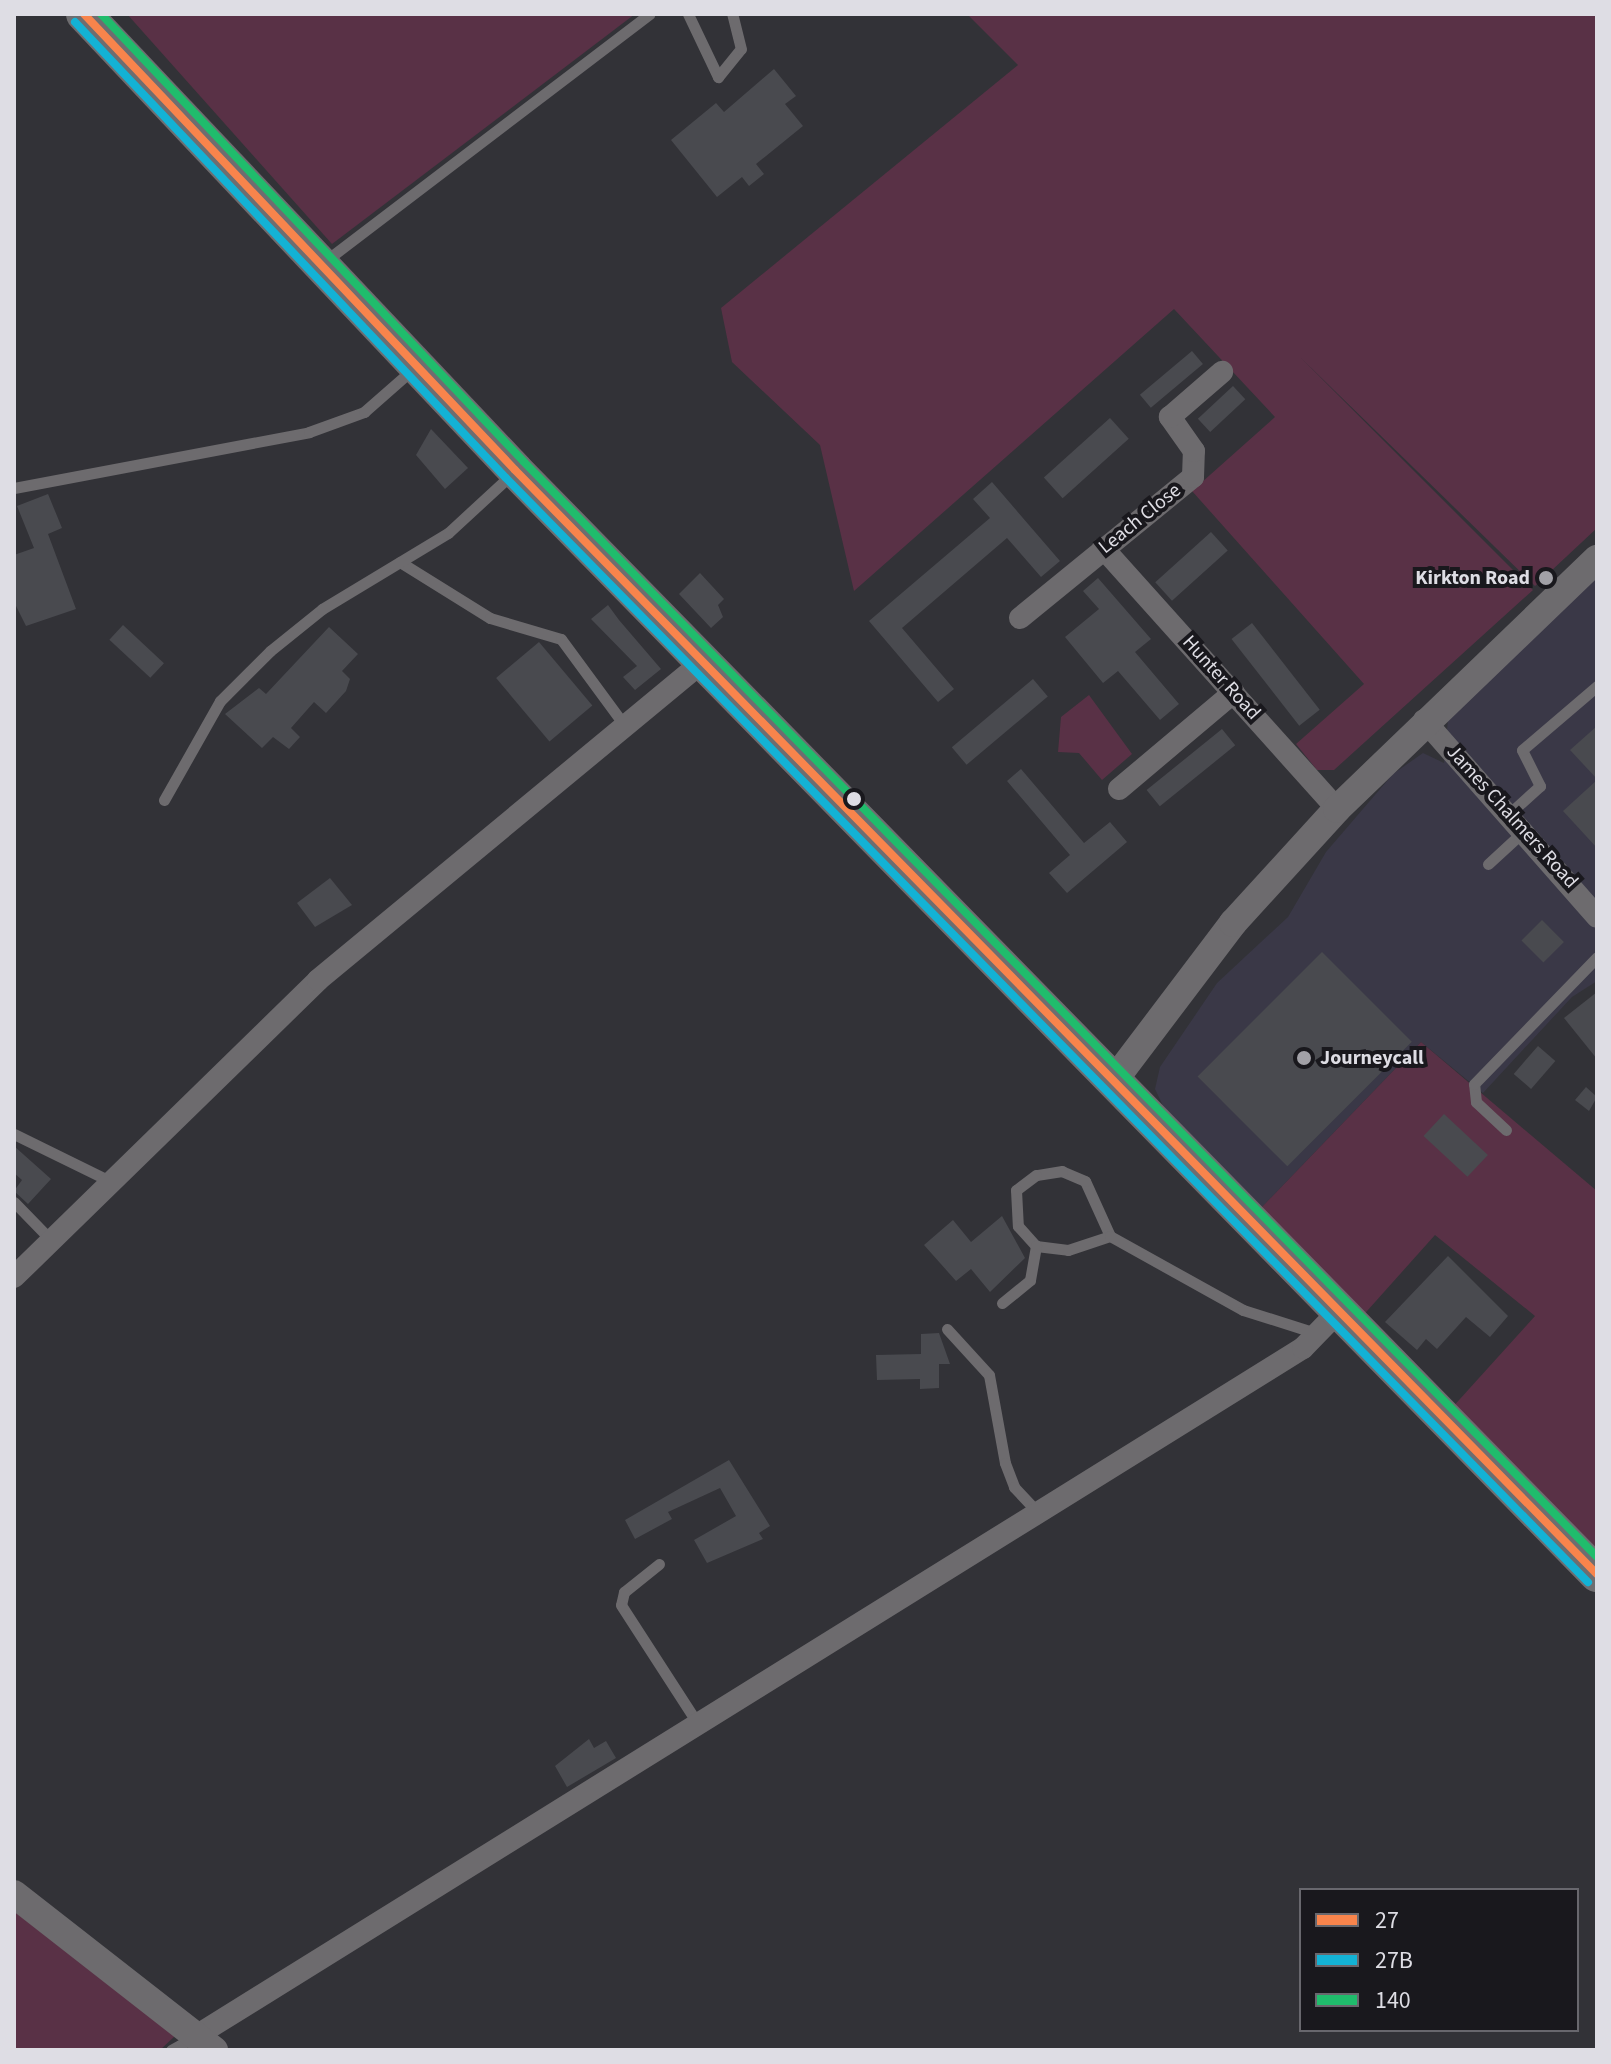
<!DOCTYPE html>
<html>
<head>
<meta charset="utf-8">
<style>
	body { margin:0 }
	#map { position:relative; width:1611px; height:2064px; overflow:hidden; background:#323237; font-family:"Source Sans 3",sans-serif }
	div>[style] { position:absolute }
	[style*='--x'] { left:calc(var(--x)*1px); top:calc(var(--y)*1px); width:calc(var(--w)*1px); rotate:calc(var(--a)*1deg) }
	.built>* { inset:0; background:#3a3847 }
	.green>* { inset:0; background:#593146 }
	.building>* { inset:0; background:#494a4f; transform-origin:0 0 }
	.service>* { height:11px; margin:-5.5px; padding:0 5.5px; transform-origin:5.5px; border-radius:5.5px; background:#6d6b6e }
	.minor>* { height:22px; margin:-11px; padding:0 11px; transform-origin:11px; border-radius:11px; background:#6d6b6e }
	.tertiary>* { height:28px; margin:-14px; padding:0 14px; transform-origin:14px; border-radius:14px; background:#6d6b6e }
	.primary>* { height:36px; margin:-18px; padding:0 18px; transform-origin:18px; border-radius:18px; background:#6e6d70 }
	.bus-1>* { height:8px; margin:-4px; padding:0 4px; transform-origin:4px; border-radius:4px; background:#f8844c }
	.bus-2>* { height:8px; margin:-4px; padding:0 4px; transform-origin:4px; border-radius:4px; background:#13b2d5 }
	.bus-3>* { height:8px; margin:-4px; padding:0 4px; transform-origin:4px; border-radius:4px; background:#20bc6c }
	.dots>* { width:22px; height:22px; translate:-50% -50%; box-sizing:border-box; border:4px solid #19181d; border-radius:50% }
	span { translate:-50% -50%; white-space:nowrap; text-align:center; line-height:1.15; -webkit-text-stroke:8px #19181d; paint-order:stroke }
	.street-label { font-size:20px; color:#dedde4 }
	.poi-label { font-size:20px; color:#dedde4; font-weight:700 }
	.right { translate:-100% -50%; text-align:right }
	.left { translate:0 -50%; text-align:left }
	.frame { position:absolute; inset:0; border:16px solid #dedde4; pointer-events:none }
	.legend { position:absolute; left:1299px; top:1888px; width:280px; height:144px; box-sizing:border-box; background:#19181d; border:2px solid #68676d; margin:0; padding:10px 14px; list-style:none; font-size:24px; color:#dedde4 }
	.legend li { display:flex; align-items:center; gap:16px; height:40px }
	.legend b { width:40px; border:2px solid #68676d }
</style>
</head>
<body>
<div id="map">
	<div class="built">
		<i style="clip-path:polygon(1597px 576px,1597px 981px,1572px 997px,1483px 1093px,1421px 1042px,1260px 1209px,1174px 1129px,1155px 1089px,1160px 1067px,1217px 983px,1288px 917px,1326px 852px,1393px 774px,1423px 753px,1444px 763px,1448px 719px)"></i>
	</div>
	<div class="green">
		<i style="clip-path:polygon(127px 14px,635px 14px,332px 244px)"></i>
		<i style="clip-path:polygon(967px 14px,1597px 14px,1597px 528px,1535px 586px,1300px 357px,1533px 590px,1334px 770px,1317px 770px,1296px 744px,1364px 684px,1192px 491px,1275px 417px,1174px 309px,854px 591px,820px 445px,732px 362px,721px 308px,1018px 65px)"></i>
		<i style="clip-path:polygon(1089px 695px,1132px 754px,1102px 780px,1079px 753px,1058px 752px,1061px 717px)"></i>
		<i style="clip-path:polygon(1421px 1042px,1597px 1191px,1597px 1558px,1450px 1410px,1535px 1316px,1435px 1235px,1359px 1320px,1260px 1209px)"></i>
		<i style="clip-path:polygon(14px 1911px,175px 2036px,160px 2050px,14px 2050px)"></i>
	</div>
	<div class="building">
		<i style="clip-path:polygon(774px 69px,796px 96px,785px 104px,803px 126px,756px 164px,764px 174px,749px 186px,742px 177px,717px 197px,671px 140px,716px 103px,724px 112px)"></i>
		<i style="left:1192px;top:351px;width:17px;height:68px;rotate:50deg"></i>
		<i style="left:1233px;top:386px;width:18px;height:48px;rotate:47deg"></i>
		<i style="left:1110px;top:418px;width:28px;height:89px;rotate:48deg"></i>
		<i style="clip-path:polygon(431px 429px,468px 468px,445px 489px,416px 455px)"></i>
		<i style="clip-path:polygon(992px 482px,1060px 561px,1041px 577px,1007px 538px,902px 628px,954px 689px,938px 702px,869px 621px,990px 518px,973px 499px)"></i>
		<i style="clip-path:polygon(48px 494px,62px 528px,48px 534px,76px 609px,26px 626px,14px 602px,14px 555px,34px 548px,17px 506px)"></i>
		<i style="left:1211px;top:532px;width:25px;height:75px;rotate:48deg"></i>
		<i style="clip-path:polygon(700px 573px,724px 599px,718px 605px,723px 617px,711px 628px,679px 594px)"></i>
		<i style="clip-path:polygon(1098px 578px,1151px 639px,1135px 652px,1179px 704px,1160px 720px,1118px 671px,1103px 683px,1065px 637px,1099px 609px,1083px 591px)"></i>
		<i style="clip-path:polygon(608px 605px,619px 620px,610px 627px,619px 620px,661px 669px,635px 690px,623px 677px,637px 666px,591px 619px)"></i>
		<i style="left:1252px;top:623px;width:110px;height:26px;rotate:52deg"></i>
		<i style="left:123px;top:625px;width:56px;height:20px;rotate:43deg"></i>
		<i style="clip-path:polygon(329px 627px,358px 654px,342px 671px,350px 679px,346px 691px,326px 713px,314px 702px,291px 728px,300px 737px,289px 749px,273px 737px,262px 748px,225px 714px,259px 688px,266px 694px)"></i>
		<i style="left:539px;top:642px;width:83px;height:56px;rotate:50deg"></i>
		<i style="left:1033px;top:679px;width:23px;height:106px;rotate:50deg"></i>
		<i style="clip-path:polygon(1597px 726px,1597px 779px,1570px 750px)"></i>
		<i style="left:1222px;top:729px;width:21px;height:97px;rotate:51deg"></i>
		<i style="clip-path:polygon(1021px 769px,1084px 843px,1110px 822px,1127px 842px,1067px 893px,1049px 873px,1070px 855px,1007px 781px)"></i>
		<i style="clip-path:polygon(1597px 780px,1597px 848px,1563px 811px)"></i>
		<i style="clip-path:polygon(330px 878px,352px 905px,315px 927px,297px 903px)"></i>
		<i style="left:1542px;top:920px;width:31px;height:29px;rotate:45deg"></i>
		<i style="left:1322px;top:952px;width:127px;height:176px;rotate:45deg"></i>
		<i style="clip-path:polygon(1597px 992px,1597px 1059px,1564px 1018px)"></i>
		<i style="left:1538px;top:1046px;width:23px;height:37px;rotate:41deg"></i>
		<i style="clip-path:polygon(1586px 1087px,1597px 1097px,1589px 1111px,1575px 1100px)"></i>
		<i style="left:1444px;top:1114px;width:60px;height:30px;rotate:43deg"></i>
		<i style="clip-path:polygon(14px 1146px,51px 1179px,28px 1204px,14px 1191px,22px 1180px,14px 1173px)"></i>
		<i style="clip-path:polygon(1002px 1216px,1025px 1258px,990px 1292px,971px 1269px,956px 1281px,924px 1245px,953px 1220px,971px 1242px)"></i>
		<i style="clip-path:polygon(1448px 1256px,1508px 1316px,1490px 1337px,1466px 1317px,1437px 1349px,1426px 1339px,1417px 1350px,1385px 1322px)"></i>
		<i style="clip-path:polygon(939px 1333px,950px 1364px,939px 1364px,939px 1388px,920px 1389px,920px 1379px,877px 1380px,876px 1355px,921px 1354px,921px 1334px)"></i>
		<i style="clip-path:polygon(729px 1460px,770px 1526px,759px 1533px,763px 1539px,707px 1563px,694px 1540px,736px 1516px,720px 1488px,668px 1512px,672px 1519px,635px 1539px,625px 1520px)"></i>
		<i style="clip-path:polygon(589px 1739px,594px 1748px,606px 1741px,616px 1758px,567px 1787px,555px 1766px)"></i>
	</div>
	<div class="service">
		<i style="--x:688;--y:14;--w:70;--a:64.5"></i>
		<i style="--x:718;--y:77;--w:36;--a:-51"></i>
		<i style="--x:741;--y:49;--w:36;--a:-104"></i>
		<i style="--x:324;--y:262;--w:409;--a:-37.3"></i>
		<i style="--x:14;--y:488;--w:300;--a:-10.7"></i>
		<i style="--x:309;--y:432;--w:59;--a:-20"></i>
		<i style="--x:364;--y:412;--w:65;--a:-41.3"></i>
		<i style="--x:400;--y:562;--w:106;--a:31.9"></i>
		<i style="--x:490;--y:618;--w:74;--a:16.5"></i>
		<i style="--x:561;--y:639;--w:108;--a:53.7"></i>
		<i style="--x:164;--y:800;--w:114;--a:-60.5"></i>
		<i style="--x:220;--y:701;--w:71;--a:-45"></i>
		<i style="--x:270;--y:651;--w:67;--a:-38.9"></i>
		<i style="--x:322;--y:609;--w:147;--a:-31.1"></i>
		<i style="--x:448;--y:533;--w:87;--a:-42.7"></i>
		<i style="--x:1511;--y:812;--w:39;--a:-42"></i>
		<i style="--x:1540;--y:786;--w:40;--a:-116.6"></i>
		<i style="--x:1522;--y:750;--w:99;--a:-40.5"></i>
		<i style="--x:1488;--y:864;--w:50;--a:-42.6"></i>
		<i style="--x:1506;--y:1130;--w:41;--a:-137"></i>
		<i style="--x:1476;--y:1102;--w:18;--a:-96"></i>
		<i style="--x:1474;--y:1084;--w:177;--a:-45.9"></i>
		<i style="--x:14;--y:1134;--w:107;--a:26.1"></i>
		<i style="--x:14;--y:1202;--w:53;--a:45.8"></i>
		<i style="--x:1110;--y:1236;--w:60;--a:-114.4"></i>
		<i style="--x:1085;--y:1181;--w:25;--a:-157"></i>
		<i style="--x:1062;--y:1171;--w:26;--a:171"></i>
		<i style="--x:1036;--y:1175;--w:25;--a:143"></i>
		<i style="--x:1016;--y:1190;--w:36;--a:87"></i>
		<i style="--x:1018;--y:1226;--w:27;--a:48"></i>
		<i style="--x:1036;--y:1246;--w:32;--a:7"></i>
		<i style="--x:1068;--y:1250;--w:44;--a:-18.4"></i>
		<i style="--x:1110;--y:1236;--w:152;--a:29.1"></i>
		<i style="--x:1243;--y:1310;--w:77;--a:17.5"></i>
		<i style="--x:1002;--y:1303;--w:36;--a:-39"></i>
		<i style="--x:1030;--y:1280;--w:35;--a:-80"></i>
		<i style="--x:947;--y:1329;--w:62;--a:47.6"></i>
		<i style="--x:989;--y:1375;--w:89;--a:79.7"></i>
		<i style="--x:1005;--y:1463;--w:26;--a:69"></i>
		<i style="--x:1014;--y:1487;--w:35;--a:47"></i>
		<i style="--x:659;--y:1564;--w:45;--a:141.3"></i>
		<i style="--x:624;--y:1592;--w:13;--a:103"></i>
		<i style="--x:621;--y:1605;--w:142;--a:57.1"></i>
		<i style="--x:171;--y:2050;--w:29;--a:-29"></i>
	</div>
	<div class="minor">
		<i style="--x:1103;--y:548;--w:351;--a:48.1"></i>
		<i style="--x:1020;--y:618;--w:223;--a:-39.2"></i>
		<i style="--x:1193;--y:477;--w:26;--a:-88"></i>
		<i style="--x:1194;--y:451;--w:42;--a:-125.2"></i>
		<i style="--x:1170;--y:417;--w:69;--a:-40.9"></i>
		<i style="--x:1424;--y:720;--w:262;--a:48.7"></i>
		<i style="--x:1119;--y:789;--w:150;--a:-40.1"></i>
		<i style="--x:14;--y:1277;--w:425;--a:-44.3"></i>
		<i style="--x:318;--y:980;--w:500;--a:-39.6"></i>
		<i style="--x:196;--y:2036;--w:1303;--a:-31.86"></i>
		<i style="--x:1303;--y:1348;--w:47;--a:-45.9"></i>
	</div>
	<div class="tertiary">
		<i style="--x:1112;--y:1083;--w:201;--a:-52.9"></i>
		<i style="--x:1233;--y:923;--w:154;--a:-47.6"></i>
		<i style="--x:1337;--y:809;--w:361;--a:-43.9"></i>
		<i style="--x:14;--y:1894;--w:254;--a:38"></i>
	</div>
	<div class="primary">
		<i style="--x:84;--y:14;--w:627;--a:46.61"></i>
		<i style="--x:515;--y:470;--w:1546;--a:45.58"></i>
	</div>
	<div class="bus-1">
		<i style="--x:84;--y:14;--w:627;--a:46.61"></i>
		<i style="--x:515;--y:470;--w:1546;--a:45.58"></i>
	</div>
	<div class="bus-2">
		<i style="--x:75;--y:22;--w:627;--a:46.61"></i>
		<i style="--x:506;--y:478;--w:1546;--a:45.58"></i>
	</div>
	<div class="bus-3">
		<i style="--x:101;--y:14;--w:616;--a:46.64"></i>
		<i style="--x:524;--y:462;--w:1533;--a:45.58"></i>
	</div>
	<div class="dots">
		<i style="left:1546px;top:578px;background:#a2a1a7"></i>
		<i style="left:854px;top:799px;background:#dedde4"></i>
		<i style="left:1304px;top:1058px;background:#a2a1a7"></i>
	</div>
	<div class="street-label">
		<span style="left:1140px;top:519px;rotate:-39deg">Leach Close</span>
		<span style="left:1221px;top:678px;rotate:48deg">Hunter Road</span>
		<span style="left:1512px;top:817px;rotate:48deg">James Chalmers Road</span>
	</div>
	<div class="poi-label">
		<span class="right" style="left:1530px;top:578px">Kirkton Road</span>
		<span class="left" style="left:1320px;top:1058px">Journeycall</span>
	</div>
	<div class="frame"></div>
	<ul class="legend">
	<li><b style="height:10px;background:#f8844c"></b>27</li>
	<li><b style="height:10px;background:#13b2d5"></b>27B</li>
	<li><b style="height:10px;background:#20bc6c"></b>140</li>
	</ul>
</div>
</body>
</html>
